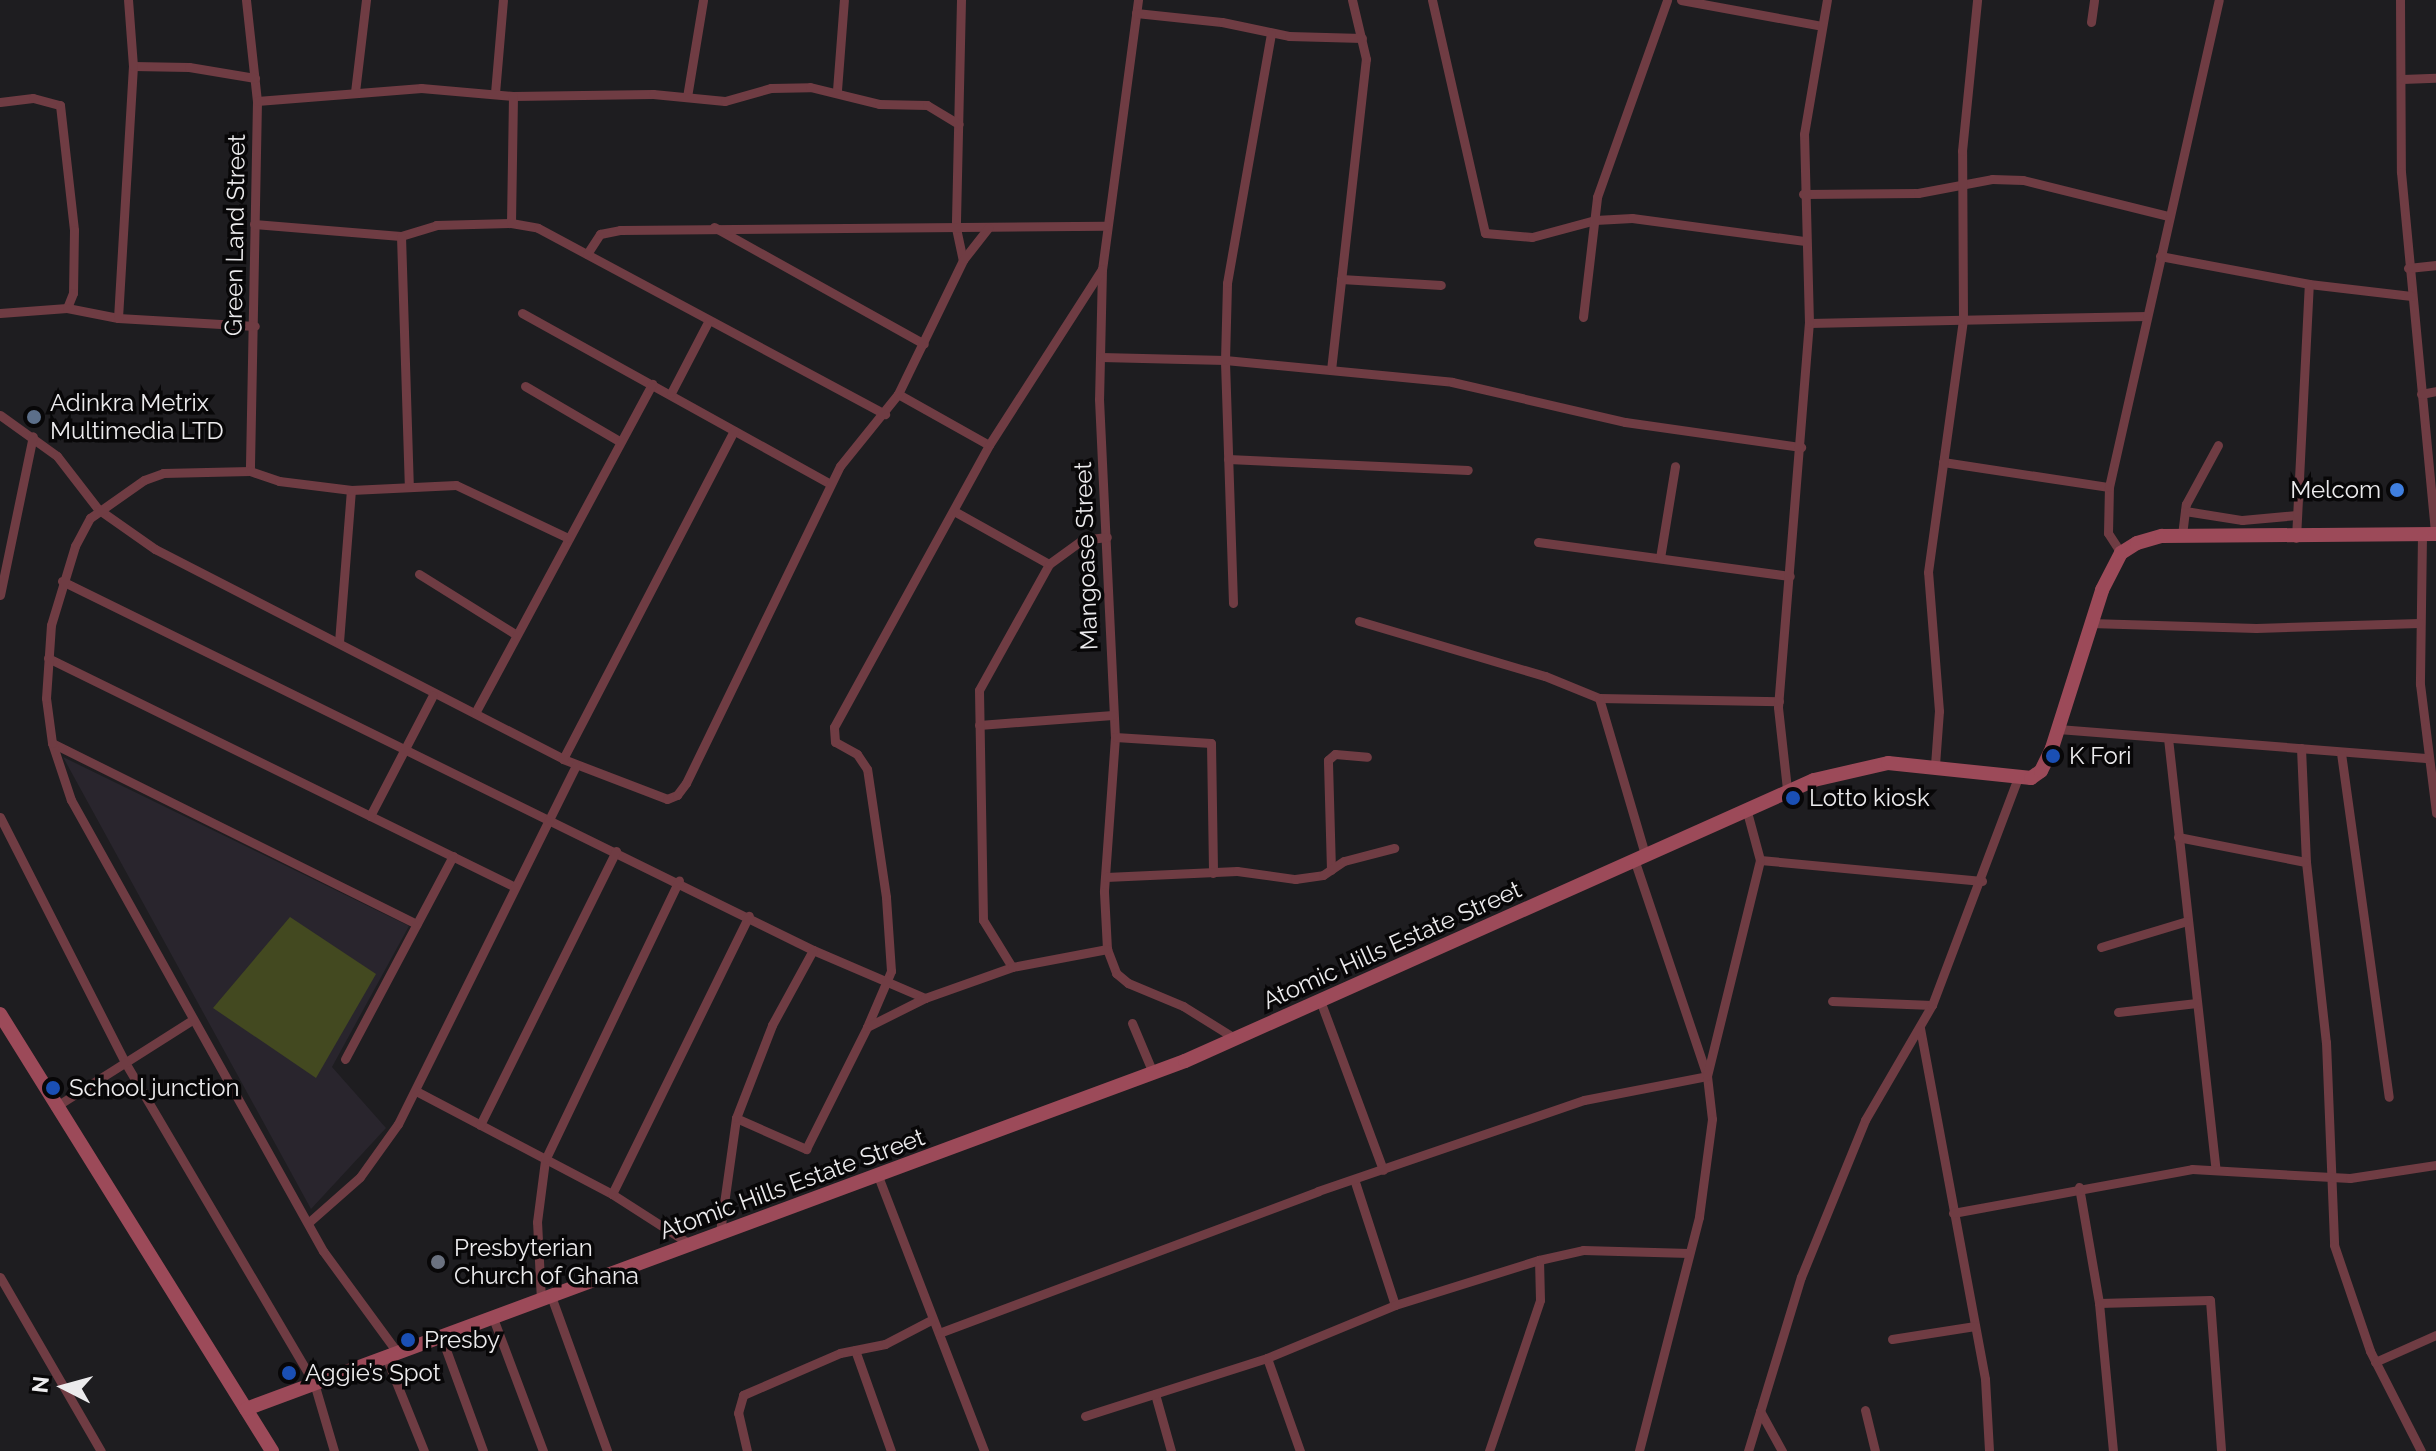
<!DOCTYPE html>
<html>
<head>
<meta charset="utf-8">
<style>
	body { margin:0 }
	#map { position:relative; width:2436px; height:1451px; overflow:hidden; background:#1e1d20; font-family:Raleway,sans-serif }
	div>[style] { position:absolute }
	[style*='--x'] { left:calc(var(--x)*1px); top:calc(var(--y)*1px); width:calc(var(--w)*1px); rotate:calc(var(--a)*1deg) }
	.built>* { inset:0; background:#29252d }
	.green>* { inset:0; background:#434920 }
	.street>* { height:9px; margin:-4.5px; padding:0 4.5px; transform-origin:4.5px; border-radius:4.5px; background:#6f3c43 }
	.secondary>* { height:14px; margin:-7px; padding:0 7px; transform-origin:7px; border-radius:7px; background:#9c4a59 }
	.dots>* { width:22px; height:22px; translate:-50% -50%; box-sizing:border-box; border:4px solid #080708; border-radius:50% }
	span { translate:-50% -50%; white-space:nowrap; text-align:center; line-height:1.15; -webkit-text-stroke:7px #080708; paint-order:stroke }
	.street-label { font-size:24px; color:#ecebed }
	.poi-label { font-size:24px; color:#ecebed }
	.left { translate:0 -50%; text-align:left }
	.right { translate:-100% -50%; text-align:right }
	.north { position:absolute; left:24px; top:1347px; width:80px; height:80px; -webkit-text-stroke:6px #080708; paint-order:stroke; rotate:276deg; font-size:22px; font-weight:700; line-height:32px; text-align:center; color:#ecebed }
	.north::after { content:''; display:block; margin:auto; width:28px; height:36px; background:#ecebed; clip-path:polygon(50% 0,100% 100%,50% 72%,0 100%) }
</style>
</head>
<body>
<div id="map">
	<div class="built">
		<i style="clip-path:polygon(63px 757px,409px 926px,332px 1067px,386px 1128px,311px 1209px)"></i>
	</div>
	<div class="green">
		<i style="clip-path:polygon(290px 917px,376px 974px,316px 1078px,213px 1008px)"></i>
	</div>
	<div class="street">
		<i style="--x:246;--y:0;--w:102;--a:83.8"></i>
		<i style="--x:257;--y:101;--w:370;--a:91.1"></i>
		<i style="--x:961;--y:0;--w:228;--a:91.3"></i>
		<i style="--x:956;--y:228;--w:33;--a:78"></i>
		<i style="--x:1138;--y:0;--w:271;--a:97.6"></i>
		<i style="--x:1102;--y:269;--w:130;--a:91.3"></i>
		<i style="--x:1099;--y:399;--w:338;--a:87.3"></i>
		<i style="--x:1115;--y:737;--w:155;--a:94.1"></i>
		<i style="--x:1104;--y:892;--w:57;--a:87"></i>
		<i style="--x:1107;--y:949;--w:26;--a:69"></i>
		<i style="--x:1116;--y:973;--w:16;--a:40"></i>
		<i style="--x:1128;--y:983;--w:60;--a:22.7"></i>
		<i style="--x:1183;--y:1006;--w:62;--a:31.9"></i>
		<i style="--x:1432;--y:0;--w:239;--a:77.2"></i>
		<i style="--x:1485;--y:233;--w:47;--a:4.9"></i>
		<i style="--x:1532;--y:237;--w:65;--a:-15.1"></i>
		<i style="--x:1595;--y:220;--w:37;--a:-3"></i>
		<i style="--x:1632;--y:218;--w:175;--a:7.6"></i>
		<i style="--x:1681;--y:0;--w:143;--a:10.4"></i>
		<i style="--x:2400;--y:0;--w:172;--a:89.7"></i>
		<i style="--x:2401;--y:172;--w:364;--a:84.6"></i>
		<i style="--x:1136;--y:13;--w:86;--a:6"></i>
		<i style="--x:1222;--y:22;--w:68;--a:11.8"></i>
		<i style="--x:1289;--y:36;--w:73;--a:1.6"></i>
		<i style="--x:2091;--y:22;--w:22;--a:-82"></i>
		<i style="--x:133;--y:66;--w:56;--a:1"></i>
		<i style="--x:189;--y:67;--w:67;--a:9.5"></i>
		<i style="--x:2402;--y:79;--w:34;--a:-2"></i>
		<i style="--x:837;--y:90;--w:90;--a:-85.6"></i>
		<i style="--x:355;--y:92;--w:93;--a:-83.2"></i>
		<i style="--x:495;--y:93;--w:93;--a:-85.1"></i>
		<i style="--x:687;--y:97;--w:98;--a:-80.6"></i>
		<i style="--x:257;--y:101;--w:165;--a:-4.5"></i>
		<i style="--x:421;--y:88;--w:92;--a:5"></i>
		<i style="--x:513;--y:96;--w:140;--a:-0.8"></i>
		<i style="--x:653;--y:94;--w:72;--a:5.6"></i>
		<i style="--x:725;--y:101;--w:48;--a:-15.8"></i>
		<i style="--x:771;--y:88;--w:39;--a:-1"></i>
		<i style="--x:810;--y:87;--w:71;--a:13.8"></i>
		<i style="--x:879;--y:104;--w:48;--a:1.2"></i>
		<i style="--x:927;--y:105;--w:37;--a:31"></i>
		<i style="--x:0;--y:102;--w:33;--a:-7"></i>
		<i style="--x:33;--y:98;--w:28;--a:15"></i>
		<i style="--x:60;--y:105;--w:126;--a:83.6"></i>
		<i style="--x:74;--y:230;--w:63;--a:90.9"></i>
		<i style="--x:73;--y:293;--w:16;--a:112"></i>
		<i style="--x:1803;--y:194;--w:115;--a:-0.5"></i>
		<i style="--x:1918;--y:193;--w:75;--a:-10.7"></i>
		<i style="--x:1992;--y:179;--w:31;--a:2"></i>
		<i style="--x:2023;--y:180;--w:150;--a:13.9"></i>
		<i style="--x:511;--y:223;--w:127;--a:-89.1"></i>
		<i style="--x:254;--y:224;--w:147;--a:4.7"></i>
		<i style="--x:401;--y:236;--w:37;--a:-17"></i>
		<i style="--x:436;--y:225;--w:75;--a:-1.5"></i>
		<i style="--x:511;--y:223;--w:27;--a:10"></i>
		<i style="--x:538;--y:228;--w:394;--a:28.2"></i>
		<i style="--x:714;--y:227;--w:240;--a:29.1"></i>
		<i style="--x:401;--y:236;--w:248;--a:88.2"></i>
		<i style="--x:587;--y:254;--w:24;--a:-57"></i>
		<i style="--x:600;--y:234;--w:20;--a:-11"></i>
		<i style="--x:620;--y:230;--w:485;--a:-0.5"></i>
		<i style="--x:2160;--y:256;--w:152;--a:10.6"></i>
		<i style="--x:2309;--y:284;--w:103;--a:6.7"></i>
		<i style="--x:2408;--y:268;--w:28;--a:-6"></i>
		<i style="--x:1341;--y:279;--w:100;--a:3.4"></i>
		<i style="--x:0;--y:313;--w:67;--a:-4.3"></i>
		<i style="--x:67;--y:308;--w:52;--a:11.1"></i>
		<i style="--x:118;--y:318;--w:137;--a:3.3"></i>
		<i style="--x:522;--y:313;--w:352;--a:29"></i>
		<i style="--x:1583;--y:317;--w:121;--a:-83.3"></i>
		<i style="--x:1597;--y:197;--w:209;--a:-70.4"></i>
		<i style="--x:118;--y:318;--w:252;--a:-86.6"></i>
		<i style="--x:133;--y:66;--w:66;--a:-94.3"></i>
		<i style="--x:1809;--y:323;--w:338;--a:-1.2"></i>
		<i style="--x:1101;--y:357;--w:124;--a:1.4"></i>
		<i style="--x:1225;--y:360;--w:228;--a:5.5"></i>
		<i style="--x:1452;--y:382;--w:178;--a:13"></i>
		<i style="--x:1625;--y:422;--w:178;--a:8.1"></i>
		<i style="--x:1331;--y:370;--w:313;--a:-83.6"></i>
		<i style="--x:1366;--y:59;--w:61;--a:-103.3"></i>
		<i style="--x:525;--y:386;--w:109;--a:30.3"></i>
		<i style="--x:671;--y:393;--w:82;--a:-62.5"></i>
		<i style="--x:898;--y:394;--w:104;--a:29.3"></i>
		<i style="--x:2421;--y:394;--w:15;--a:-11"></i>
		<i style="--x:0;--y:415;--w:70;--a:35.7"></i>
		<i style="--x:57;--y:456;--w:67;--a:52.3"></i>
		<i style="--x:98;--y:509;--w:70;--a:35.1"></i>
		<i style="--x:155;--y:549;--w:459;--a:27.2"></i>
		<i style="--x:563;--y:759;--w:111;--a:21"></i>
		<i style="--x:667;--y:799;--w:11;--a:-22"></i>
		<i style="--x:677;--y:795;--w:15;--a:-53"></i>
		<i style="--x:686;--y:783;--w:352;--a:-64.1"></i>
		<i style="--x:840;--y:466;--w:92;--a:-51.1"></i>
		<i style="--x:898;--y:394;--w:149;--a:-64.1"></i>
		<i style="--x:963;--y:260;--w:41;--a:-52"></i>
		<i style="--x:1228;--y:459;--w:240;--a:2.6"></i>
		<i style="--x:1943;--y:462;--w:168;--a:8.6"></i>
		<i style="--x:954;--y:511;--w:109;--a:29.2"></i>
		<i style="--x:2185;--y:511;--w:58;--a:9"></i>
		<i style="--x:2242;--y:520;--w:55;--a:-5.2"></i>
		<i style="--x:2182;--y:535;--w:31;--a:-83"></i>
		<i style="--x:2186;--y:504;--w:67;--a:-61.5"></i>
		<i style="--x:2422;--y:535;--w:149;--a:90.8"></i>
		<i style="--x:2420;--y:684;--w:130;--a:82.9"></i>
		<i style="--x:2296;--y:538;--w:254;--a:-87.1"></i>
		<i style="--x:1538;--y:542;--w:254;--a:7.7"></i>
		<i style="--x:2121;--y:553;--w:24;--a:-123"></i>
		<i style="--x:2108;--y:533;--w:46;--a:-88.8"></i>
		<i style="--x:2109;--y:487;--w:499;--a:-77.3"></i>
		<i style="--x:1660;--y:558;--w:93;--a:-80.7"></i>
		<i style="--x:419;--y:574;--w:113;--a:32"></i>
		<i style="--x:62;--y:581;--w:837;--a:26.17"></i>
		<i style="--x:813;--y:950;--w:122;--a:23.2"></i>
		<i style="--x:0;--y:595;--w:162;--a:-78.3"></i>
		<i style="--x:1233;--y:603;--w:243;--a:-91.9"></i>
		<i style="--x:1225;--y:360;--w:77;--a:-88.5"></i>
		<i style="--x:1227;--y:283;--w:253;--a:-80"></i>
		<i style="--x:1359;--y:621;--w:194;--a:16.5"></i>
		<i style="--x:1545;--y:676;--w:58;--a:22.2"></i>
		<i style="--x:1599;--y:698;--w:180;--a:1"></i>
		<i style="--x:2090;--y:623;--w:166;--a:1.7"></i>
		<i style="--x:2256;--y:628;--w:163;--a:-1.8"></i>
		<i style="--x:339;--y:642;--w:152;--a:-85.5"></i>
		<i style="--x:48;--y:658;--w:520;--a:26.12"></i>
		<i style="--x:1599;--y:698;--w:163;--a:73.6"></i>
		<i style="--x:475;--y:713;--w:374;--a:-61.7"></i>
		<i style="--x:979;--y:725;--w:134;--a:-4.3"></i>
		<i style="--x:2058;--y:729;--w:372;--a:4.5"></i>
		<i style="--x:1115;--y:737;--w:96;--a:3.6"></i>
		<i style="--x:1211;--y:743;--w:130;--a:89.1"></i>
		<i style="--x:2168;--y:738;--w:432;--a:83.7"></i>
		<i style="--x:52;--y:743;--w:407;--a:26.4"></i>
		<i style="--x:2301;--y:748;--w:114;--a:87.5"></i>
		<i style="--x:2306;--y:862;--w:181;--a:83.7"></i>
		<i style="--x:2326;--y:1042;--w:203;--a:87.7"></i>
		<i style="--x:2334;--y:1245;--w:112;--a:71.2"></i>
		<i style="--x:2370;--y:1351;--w:112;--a:63"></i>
		<i style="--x:2341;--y:753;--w:347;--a:82.1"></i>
		<i style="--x:563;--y:759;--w:370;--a:-62.5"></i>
		<i style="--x:1935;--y:765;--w:54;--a:-85.8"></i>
		<i style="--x:1939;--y:711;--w:139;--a:-94.5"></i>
		<i style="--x:1928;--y:572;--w:254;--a:-82.1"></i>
		<i style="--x:1963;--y:320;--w:169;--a:-90.3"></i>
		<i style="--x:1962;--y:151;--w:152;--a:-84.3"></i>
		<i style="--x:1787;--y:789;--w:82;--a:-96.3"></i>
		<i style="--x:1778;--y:707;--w:385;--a:-85.4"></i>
		<i style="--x:1809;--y:323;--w:189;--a:-91.5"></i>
		<i style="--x:1804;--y:134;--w:136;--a:-80.3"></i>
		<i style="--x:370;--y:816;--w:136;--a:-62.5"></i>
		<i style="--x:0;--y:817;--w:277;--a:63"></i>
		<i style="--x:126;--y:1064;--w:370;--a:59.5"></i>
		<i style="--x:314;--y:1383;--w:71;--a:73.6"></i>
		<i style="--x:2178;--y:837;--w:130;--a:11.1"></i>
		<i style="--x:1634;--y:859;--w:229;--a:71.4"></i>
		<i style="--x:1707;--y:1076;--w:43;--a:83.4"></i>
		<i style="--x:1712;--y:1119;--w:99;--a:97.6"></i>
		<i style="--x:1699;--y:1217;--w:242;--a:104.4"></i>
		<i style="--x:1760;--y:860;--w:223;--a:5.4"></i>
		<i style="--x:1331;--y:870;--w:110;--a:-91.6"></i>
		<i style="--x:1328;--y:760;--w:9;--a:-41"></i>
		<i style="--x:1335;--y:754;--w:32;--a:5"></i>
		<i style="--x:1106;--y:877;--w:131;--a:-2.6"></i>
		<i style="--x:1237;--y:871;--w:59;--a:7.9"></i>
		<i style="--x:1295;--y:879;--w:28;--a:-8"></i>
		<i style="--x:1323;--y:875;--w:25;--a:-34"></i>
		<i style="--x:1344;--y:861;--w:52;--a:-14.6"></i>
		<i style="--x:2101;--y:947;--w:90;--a:-16.8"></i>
		<i style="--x:1012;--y:967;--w:55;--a:-121.7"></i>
		<i style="--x:983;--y:920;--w:230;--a:-91"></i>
		<i style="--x:979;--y:690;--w:144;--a:-60.9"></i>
		<i style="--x:1049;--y:564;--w:41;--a:-36"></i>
		<i style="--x:1082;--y:540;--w:25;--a:-7"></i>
		<i style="--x:1832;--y:1001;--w:100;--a:2.3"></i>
		<i style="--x:1321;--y:1003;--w:178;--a:69.6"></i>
		<i style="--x:2118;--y:1012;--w:79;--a:-6.6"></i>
		<i style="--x:1132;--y:1023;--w:54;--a:67.2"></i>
		<i style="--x:867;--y:1027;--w:61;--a:-66.8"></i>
		<i style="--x:891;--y:971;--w:74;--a:-93.9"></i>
		<i style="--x:886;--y:897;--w:129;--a:-98.4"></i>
		<i style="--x:867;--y:769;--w:18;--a:-124"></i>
		<i style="--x:857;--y:754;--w:25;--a:-151"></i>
		<i style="--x:835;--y:742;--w:15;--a:-94"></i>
		<i style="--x:834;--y:727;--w:322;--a:-61.2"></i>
		<i style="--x:989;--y:445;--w:209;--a:-57.3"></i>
		<i style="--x:1920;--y:1028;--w:357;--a:79.5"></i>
		<i style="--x:1985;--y:1379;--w:72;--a:86.8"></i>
		<i style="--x:345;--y:1059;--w:230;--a:-62"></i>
		<i style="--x:416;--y:1091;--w:221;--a:27.7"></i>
		<i style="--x:612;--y:1194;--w:93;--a:32.7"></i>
		<i style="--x:55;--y:1107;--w:162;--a:-32.4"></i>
		<i style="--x:736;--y:1118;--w:77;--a:23.9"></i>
		<i style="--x:806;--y:1149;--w:136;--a:-63.4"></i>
		<i style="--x:867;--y:1027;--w:65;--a:-26.6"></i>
		<i style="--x:925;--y:998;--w:92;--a:-19.6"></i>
		<i style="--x:1012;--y:967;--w:97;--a:-10.7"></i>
		<i style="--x:480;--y:1125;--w:306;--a:-63.6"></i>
		<i style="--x:878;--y:1176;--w:295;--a:68.9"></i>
		<i style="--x:1355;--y:1182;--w:129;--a:72"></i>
		<i style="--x:2079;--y:1187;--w:118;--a:80.2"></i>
		<i style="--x:2099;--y:1303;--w:149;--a:84.6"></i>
		<i style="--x:612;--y:1194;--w:310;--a:-63.8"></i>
		<i style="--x:1953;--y:1213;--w:243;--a:-10.4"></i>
		<i style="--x:2192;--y:1169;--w:158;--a:3.3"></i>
		<i style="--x:2350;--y:1178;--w:87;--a:-8.6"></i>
		<i style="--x:308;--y:1223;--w:69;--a:-41.5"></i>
		<i style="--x:360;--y:1177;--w:65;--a:-54.4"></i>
		<i style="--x:398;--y:1124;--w:401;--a:-63.6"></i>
		<i style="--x:720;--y:1232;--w:115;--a:-82"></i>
		<i style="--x:736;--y:1118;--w:100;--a:-68.8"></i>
		<i style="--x:772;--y:1025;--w:85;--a:-61.3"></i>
		<i style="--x:0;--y:1277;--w:201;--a:59.9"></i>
		<i style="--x:551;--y:1296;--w:165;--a:70.1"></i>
		<i style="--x:541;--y:1300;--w:78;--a:-92.9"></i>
		<i style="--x:537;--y:1222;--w:63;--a:-82.6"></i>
		<i style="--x:545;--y:1160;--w:310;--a:-64.4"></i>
		<i style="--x:2099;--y:1303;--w:111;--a:-1.5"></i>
		<i style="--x:2210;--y:1300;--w:151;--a:85.8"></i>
		<i style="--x:493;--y:1318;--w:142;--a:69.4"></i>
		<i style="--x:939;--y:1333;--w:405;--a:-20.5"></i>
		<i style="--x:1318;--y:1191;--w:281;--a:-18.9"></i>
		<i style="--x:1584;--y:1100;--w:125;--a:-11"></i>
		<i style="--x:1707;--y:1076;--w:222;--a:-76.2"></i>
		<i style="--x:1760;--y:860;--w:54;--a:-105.1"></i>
		<i style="--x:441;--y:1336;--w:122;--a:69.9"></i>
		<i style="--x:1892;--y:1339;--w:84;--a:-8.9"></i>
		<i style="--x:855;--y:1350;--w:107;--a:70.4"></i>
		<i style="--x:397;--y:1352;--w:125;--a:-126.2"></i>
		<i style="--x:323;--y:1251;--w:517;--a:-119.19"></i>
		<i style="--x:71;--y:800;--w:60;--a:-108.4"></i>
		<i style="--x:52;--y:743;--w:45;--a:-97.6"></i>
		<i style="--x:46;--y:698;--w:73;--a:-86.1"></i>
		<i style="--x:51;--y:625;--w:83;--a:-73.1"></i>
		<i style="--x:75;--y:546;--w:32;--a:-62"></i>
		<i style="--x:90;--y:518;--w:66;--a:-35.1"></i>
		<i style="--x:144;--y:480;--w:20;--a:-20"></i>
		<i style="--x:163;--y:473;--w:87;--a:-1.3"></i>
		<i style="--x:250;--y:471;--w:31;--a:19"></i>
		<i style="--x:279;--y:481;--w:73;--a:7.1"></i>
		<i style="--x:351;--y:490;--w:105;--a:-2.7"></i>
		<i style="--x:456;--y:485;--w:124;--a:25.3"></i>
		<i style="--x:386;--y:1357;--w:101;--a:68"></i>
		<i style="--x:1267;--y:1358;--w:99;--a:70.5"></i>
		<i style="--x:2375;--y:1362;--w:67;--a:-23.9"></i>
		<i style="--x:1155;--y:1394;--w:59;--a:74.3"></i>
		<i style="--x:1865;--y:1410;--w:42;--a:76.3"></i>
		<i style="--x:1760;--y:1411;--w:46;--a:61.2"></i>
		<i style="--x:1085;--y:1416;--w:191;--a:-17.7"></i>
		<i style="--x:1267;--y:1358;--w:139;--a:-22.5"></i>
		<i style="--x:1395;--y:1305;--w:151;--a:-17.4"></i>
		<i style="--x:1539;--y:1260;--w:45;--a:-12.8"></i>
		<i style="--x:1583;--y:1250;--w:106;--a:1.6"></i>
		<i style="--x:747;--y:1451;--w:39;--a:-103"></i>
		<i style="--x:738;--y:1413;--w:19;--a:-74"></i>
		<i style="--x:743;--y:1395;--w:106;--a:-23.4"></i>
		<i style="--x:840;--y:1353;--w:46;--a:-11.3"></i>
		<i style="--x:885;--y:1344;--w:52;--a:-27.6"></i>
		<i style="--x:1489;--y:1451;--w:159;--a:-71.3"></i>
		<i style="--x:1540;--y:1300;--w:40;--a:-91.4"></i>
		<i style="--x:1748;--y:1451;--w:182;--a:-73.1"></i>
		<i style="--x:1801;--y:1277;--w:170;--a:-67.8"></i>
		<i style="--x:1865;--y:1120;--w:133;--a:-59.8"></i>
		<i style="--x:1932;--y:1005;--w:241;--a:-69.3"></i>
	</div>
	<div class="secondary">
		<i style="--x:0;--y:1014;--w:515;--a:58.1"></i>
		<i style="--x:246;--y:1409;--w:1001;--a:-20.34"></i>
		<i style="--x:1185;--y:1061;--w:689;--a:-24.07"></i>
		<i style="--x:1814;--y:780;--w:76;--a:-12.9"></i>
		<i style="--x:1888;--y:763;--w:144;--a:6"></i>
		<i style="--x:2031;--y:778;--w:12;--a:-35"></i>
		<i style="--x:2041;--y:771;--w:25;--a:-64"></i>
		<i style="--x:2052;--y:748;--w:166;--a:-72.4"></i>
		<i style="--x:2102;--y:590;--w:42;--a:-62.8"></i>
		<i style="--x:2121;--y:553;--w:19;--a:-32"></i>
		<i style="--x:2137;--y:543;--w:26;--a:-16"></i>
		<i style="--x:2162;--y:536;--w:274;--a:-0.4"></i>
	</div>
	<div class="dots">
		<i style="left:34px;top:417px;background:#5c6f8a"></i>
		<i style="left:2397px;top:490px;background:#3f7fe0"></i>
		<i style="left:2053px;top:756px;background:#1a4fb4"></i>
		<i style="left:1793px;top:798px;background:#1a4fb4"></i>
		<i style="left:53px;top:1088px;background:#1a4fb4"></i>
		<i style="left:438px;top:1262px;background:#6b7280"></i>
		<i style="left:408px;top:1340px;background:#1a4fb4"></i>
		<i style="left:289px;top:1373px;background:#1a4fb4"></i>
	</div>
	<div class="street-label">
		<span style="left:235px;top:235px;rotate:-89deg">Green Land Street</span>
		<span style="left:1086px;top:556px;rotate:-92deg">Mangoase Street</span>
		<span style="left:1392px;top:945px;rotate:-24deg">Atomic Hills Estate Street</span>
		<span style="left:792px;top:1184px;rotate:-20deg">Atomic Hills Estate Street</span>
	</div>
	<div class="poi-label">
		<span class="left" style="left:50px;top:417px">Adinkra Metrix<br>Multimedia LTD</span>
		<span class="right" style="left:2381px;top:490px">Melcom</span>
		<span class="left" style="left:2069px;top:756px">K Fori</span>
		<span class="left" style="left:1809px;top:798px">Lotto kiosk</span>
		<span class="left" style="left:69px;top:1088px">School junction</span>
		<span class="left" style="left:454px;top:1262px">Presbyterian<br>Church of Ghana</span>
		<span class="left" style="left:424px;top:1340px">Presby</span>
		<span class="left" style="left:305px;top:1373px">Aggie’s Spot</span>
	</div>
	<div class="north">N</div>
</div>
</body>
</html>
